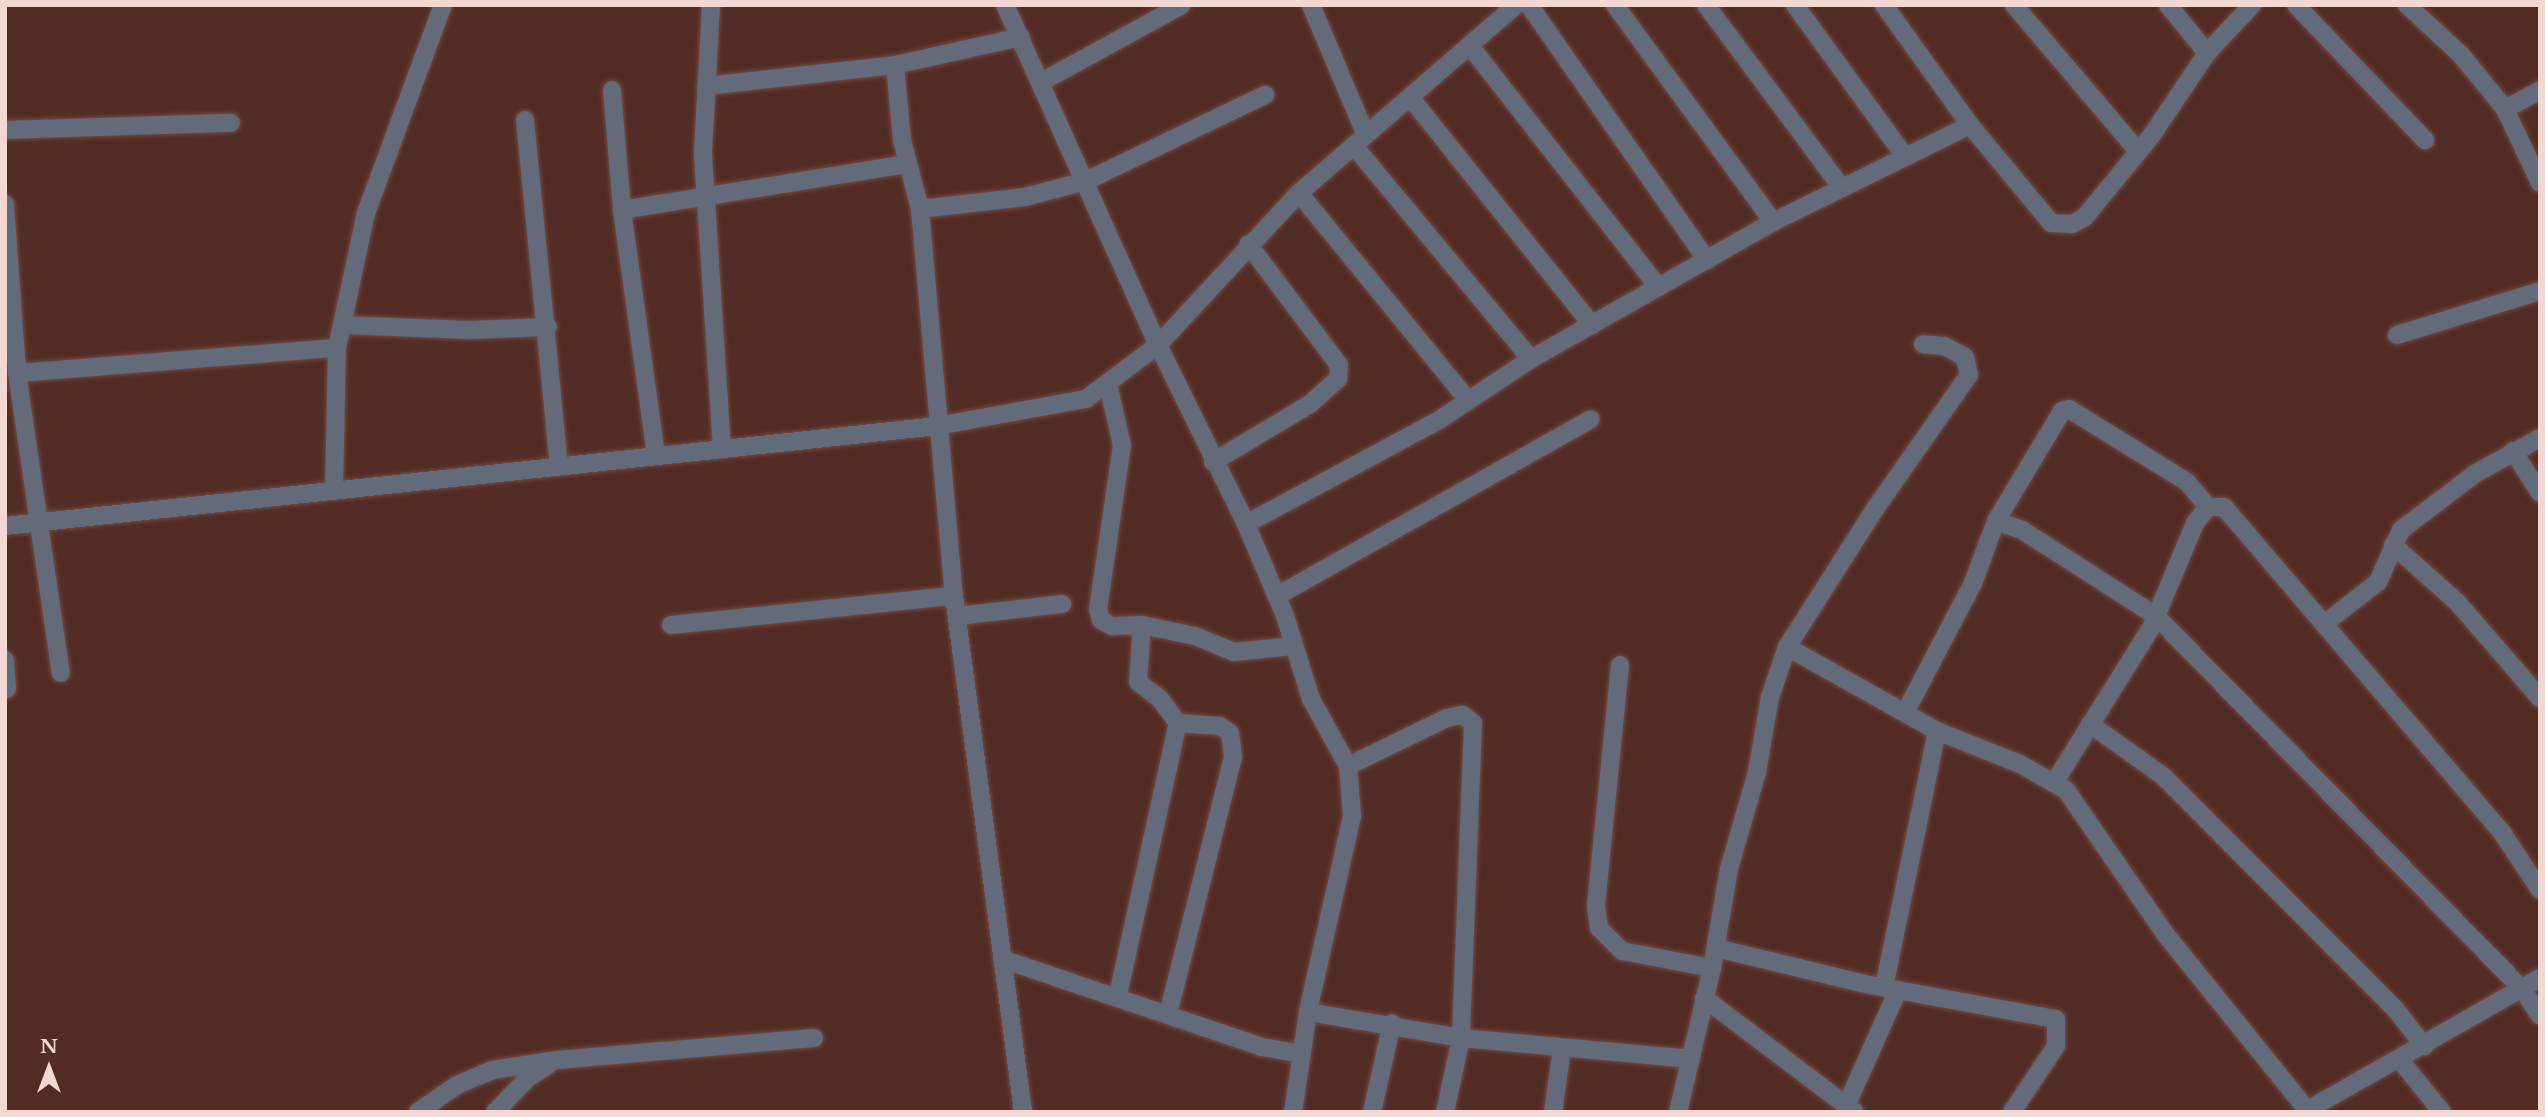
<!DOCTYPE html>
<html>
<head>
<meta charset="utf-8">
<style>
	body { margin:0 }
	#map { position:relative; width:2545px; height:1117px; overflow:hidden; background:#532b25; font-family:"Libre Baskerville",serif }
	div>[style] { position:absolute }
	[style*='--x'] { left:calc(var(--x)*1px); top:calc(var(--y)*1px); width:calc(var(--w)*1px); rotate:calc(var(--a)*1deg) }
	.roads { filter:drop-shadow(0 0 2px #704a44) drop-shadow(0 0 2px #704a44) }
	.minor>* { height:18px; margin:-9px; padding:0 9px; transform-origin:9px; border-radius:9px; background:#636a7a }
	span { translate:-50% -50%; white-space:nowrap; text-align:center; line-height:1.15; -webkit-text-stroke:5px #532b25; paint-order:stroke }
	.frame { position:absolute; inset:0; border:7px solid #f2d7d3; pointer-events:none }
	.north { position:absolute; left:14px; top:1033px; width:70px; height:70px; -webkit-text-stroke:5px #532b25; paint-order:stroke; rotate:0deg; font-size:19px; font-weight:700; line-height:28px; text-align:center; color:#f2d7d3 }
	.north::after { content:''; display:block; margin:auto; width:24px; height:32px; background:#f2d7d3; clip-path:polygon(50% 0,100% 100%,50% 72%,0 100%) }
</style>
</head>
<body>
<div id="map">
	<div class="roads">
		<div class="minor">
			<i style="--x:711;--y:5;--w:150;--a:93.1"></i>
			<i style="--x:703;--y:155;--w:295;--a:86.3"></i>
			<i style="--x:1005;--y:5;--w:373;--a:65.8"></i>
			<i style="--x:1158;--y:345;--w:199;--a:63.8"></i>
			<i style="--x:1246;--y:524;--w:100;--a:67"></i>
			<i style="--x:1285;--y:616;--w:87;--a:72.6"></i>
			<i style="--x:1311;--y:699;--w:77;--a:61.1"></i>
			<i style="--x:1348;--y:766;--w:50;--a:85.4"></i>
			<i style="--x:1352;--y:816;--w:201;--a:102.7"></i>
			<i style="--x:1308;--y:1012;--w:101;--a:98.5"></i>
			<i style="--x:1311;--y:5;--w:141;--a:67.1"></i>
			<i style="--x:1529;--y:5;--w:311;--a:55.1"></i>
			<i style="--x:1615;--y:5;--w:268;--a:53.9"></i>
			<i style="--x:1706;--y:5;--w:228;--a:53.4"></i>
			<i style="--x:1795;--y:5;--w:185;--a:54"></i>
			<i style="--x:1884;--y:5;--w:148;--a:54.4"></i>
			<i style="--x:2014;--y:5;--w:192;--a:49.7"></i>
			<i style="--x:2168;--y:5;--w:62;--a:50.9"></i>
			<i style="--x:2296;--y:5;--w:187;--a:46.3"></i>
			<i style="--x:2407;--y:5;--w:75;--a:42.8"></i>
			<i style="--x:2462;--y:56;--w:68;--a:50.9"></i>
			<i style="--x:2505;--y:109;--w:82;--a:64.7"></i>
			<i style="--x:1470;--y:46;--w:306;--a:52"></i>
			<i style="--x:895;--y:65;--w:75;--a:84.7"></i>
			<i style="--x:902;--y:140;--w:71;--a:75.4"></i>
			<i style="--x:920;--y:209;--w:106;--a:-6.5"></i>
			<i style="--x:1025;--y:197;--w:63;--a:-14.7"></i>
			<i style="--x:1086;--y:181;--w:199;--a:-25.7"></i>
			<i style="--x:1043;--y:81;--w:158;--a:-28.7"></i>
			<i style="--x:706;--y:86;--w:190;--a:-6.3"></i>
			<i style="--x:895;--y:65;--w:129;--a:-12.5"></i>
			<i style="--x:612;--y:90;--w:120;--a:85.2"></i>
			<i style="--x:622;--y:210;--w:247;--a:82.1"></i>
			<i style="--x:1410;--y:97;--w:292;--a:51.4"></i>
			<i style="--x:2505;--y:109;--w:40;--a:-28"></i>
			<i style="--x:525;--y:120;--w:347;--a:84.4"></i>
			<i style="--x:5;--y:130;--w:226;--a:-1.8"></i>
			<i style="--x:1354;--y:146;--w:277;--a:50.3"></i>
			<i style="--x:1299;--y:193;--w:264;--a:50.8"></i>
			<i style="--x:5;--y:204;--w:169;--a:85.9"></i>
			<i style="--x:17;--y:373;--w:303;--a:81.7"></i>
			<i style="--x:920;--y:209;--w:388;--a:85"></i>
			<i style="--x:954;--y:596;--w:521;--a:82.38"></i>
			<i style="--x:622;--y:210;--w:288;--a:-9.2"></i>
			<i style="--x:342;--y:325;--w:127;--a:2.3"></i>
			<i style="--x:469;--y:330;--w:79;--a:-2.2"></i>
			<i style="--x:2397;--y:335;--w:150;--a:-17.1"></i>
			<i style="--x:17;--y:373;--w:321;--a:-4.5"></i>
			<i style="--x:337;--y:348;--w:138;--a:-77.9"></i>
			<i style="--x:366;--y:213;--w:222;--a:-69.7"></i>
			<i style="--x:1108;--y:384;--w:63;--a:77.1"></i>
			<i style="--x:1122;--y:445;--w:166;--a:98.3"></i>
			<i style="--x:1098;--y:609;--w:11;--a:75"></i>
			<i style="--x:1101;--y:620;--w:13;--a:29"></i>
			<i style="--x:1112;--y:626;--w:30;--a:-2"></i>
			<i style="--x:2513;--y:451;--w:50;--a:57.3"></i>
			<i style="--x:1213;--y:462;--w:113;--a:-30.9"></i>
			<i style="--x:1310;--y:404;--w:38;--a:-42"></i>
			<i style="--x:1338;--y:379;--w:14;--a:-86"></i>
			<i style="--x:1339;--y:365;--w:151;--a:-126.9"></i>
			<i style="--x:334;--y:490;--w:142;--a:-88.8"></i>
			<i style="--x:1996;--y:521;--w:128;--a:-59"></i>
			<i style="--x:2062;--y:411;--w:7;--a:-16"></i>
			<i style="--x:2069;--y:409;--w:139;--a:31.7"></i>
			<i style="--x:2187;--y:482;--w:33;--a:50"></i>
			<i style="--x:1246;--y:524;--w:219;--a:-28.3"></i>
			<i style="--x:1439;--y:420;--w:110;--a:-33.5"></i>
			<i style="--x:1531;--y:359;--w:278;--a:-29.5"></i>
			<i style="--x:1773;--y:222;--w:220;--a:-26.2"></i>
			<i style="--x:1970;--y:125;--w:127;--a:50.4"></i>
			<i style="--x:2051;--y:223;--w:21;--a:3"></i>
			<i style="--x:2072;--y:224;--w:13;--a:-27"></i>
			<i style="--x:2084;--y:218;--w:107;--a:-50.7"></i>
			<i style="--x:2152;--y:135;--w:99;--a:-56.1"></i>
			<i style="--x:2207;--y:53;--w:66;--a:-46.8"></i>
			<i style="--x:5;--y:526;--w:937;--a:-6.12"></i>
			<i style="--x:937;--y:426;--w:151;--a:-10.3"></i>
			<i style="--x:1086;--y:399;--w:90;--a:-36.9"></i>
			<i style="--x:1158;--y:345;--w:207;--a:-47.2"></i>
			<i style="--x:1299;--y:193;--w:287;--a:-40.9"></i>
			<i style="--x:2393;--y:545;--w:86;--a:41.7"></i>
			<i style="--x:2457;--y:602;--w:127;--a:49.2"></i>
			<i style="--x:1277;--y:596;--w:360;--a:-29.4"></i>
			<i style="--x:958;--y:616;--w:105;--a:-6.6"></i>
			<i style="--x:2324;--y:624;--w:68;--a:-37.9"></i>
			<i style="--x:2378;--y:582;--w:57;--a:-66.1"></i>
			<i style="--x:2401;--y:530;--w:94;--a:-37.2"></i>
			<i style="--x:2476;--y:473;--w:73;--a:-28.7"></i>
			<i style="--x:671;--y:625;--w:284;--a:-5.9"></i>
			<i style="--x:1787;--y:647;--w:172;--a:29.2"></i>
			<i style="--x:1937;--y:731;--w:89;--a:21.7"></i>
			<i style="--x:2020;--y:764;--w:53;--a:29.5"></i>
			<i style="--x:2066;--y:790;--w:176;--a:55.4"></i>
			<i style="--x:2166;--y:935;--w:225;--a:51.1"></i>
			<i style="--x:5;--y:660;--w:29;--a:86"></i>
			<i style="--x:1620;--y:665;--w:243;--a:95.7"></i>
			<i style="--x:1596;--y:907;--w:21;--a:82"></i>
			<i style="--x:1599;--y:928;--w:33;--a:45"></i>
			<i style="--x:1622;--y:951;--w:92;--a:10.7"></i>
			<i style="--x:1905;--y:713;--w:147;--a:-62.4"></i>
			<i style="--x:1973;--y:583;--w:66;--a:-69.6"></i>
			<i style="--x:1996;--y:521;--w:28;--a:19"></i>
			<i style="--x:2022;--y:530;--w:159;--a:32.7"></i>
			<i style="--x:2156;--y:616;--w:523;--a:45.54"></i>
			<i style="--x:2522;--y:989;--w:32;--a:56"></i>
			<i style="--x:2090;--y:724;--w:90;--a:35.5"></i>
			<i style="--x:2163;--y:776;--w:330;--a:45.1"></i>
			<i style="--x:2396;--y:1010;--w:46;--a:52.1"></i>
			<i style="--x:1348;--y:766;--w:110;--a:-25.9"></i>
			<i style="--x:1447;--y:718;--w:16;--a:-11"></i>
			<i style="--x:1463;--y:715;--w:13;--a:39"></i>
			<i style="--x:1473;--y:723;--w:315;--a:92.2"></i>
			<i style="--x:1461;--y:1038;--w:76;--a:102.2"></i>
			<i style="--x:2054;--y:783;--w:185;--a:-58"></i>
			<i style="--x:2152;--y:626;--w:112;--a:-67.3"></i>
			<i style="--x:2195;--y:523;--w:21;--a:-51"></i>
			<i style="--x:2208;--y:507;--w:16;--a:0"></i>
			<i style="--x:2224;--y:507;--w:430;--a:49.5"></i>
			<i style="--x:2503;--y:834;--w:67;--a:56.5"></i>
			<i style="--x:1716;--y:948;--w:158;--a:13.5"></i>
			<i style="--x:1870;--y:985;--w:189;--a:10.4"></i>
			<i style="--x:2056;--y:1019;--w:27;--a:90"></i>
			<i style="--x:2056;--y:1046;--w:79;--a:123.7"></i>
			<i style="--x:1002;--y:959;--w:274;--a:18.7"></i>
			<i style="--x:1262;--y:1047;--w:40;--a:10"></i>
			<i style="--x:1884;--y:987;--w:261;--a:-78.3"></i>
			<i style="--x:1118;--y:995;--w:279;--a:-77.6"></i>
			<i style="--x:1178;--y:723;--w:31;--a:-127"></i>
			<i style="--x:1159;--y:698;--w:26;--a:-143"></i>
			<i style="--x:1138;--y:682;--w:57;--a:-86"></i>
			<i style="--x:1142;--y:625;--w:54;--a:11.7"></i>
			<i style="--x:1195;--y:636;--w:42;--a:22.3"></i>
			<i style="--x:1234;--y:652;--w:59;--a:-5.8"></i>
			<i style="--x:1704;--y:998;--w:189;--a:37.1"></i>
			<i style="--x:1308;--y:1012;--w:155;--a:9.6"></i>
			<i style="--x:1461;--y:1038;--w:231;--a:5.2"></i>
			<i style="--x:1168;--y:1014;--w:265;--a:-75.8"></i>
			<i style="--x:1233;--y:757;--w:24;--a:-97"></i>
			<i style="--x:1230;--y:733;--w:12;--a:-145"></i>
			<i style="--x:1220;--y:726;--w:42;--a:-175.9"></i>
			<i style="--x:2400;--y:1060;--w:67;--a:51.1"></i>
			<i style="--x:1847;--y:1104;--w:125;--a:-65.9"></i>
			<i style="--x:418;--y:1112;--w:47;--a:-34.7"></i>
			<i style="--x:457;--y:1085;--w:38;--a:-23"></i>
			<i style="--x:492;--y:1070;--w:66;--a:-8.7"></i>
			<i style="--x:557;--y:1060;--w:258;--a:-4.9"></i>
			<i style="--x:495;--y:1112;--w:47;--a:-45.9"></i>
			<i style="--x:528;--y:1078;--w:24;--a:-33"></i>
			<i style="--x:1372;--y:1112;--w:91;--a:-77.3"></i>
			<i style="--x:1553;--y:1112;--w:64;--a:-81.9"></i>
			<i style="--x:1678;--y:1112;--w:148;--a:-76.7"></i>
			<i style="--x:1712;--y:968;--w:100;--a:-80.3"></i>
			<i style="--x:1729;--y:869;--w:101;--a:-73.9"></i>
			<i style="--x:1757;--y:772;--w:76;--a:-80.2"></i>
			<i style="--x:1770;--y:697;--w:53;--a:-71.2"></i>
			<i style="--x:1787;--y:647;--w:164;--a:-57.5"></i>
			<i style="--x:1875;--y:509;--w:164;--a:-55"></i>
			<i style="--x:1969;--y:375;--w:18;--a:-103"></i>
			<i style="--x:1965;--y:357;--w:24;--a:-152"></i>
			<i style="--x:1944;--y:346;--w:21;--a:-175"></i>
			<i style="--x:2304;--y:1112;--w:271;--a:-29.6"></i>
		</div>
	</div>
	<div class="frame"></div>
	<div class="north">N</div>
</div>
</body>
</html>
